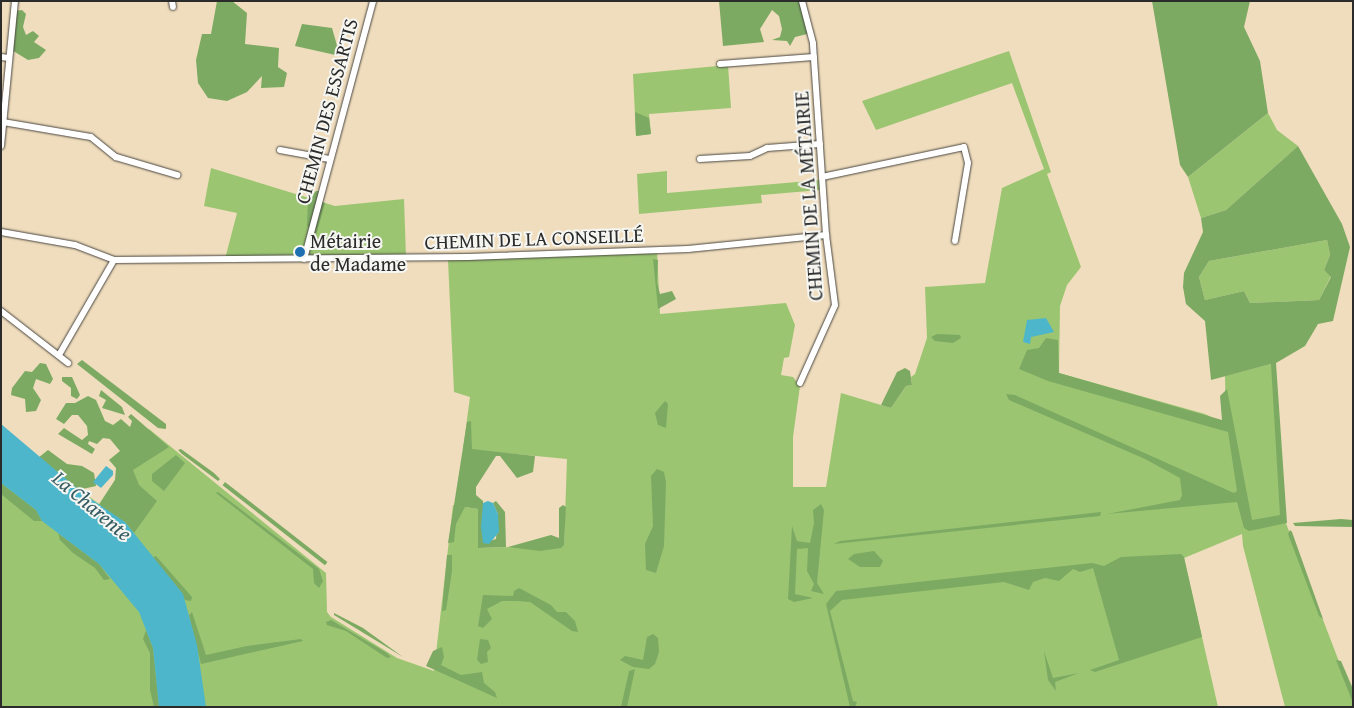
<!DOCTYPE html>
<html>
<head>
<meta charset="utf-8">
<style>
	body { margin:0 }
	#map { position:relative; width:1354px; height:708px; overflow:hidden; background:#f0ddbd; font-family:"Gentium Book Plus",serif }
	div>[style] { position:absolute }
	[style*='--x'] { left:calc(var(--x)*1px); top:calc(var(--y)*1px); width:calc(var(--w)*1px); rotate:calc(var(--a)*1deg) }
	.green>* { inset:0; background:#9bc571 }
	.forest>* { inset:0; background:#7caa63; transform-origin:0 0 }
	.water>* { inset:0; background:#4db6cb }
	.roads { filter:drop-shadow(0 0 1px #494641) drop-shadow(0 0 1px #494641) }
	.minor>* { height:6px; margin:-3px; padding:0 3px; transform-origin:3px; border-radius:3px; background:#fff }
	.dots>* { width:14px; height:14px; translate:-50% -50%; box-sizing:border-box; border:2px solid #f6f6f2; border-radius:50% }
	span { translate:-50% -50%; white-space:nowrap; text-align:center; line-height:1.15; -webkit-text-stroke:4px #f6f6f2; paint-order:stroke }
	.street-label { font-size:20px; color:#2b2b2b }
	.poi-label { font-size:20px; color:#2b2b2b }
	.left { translate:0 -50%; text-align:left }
	.water-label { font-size:21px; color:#375c63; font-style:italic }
	.frame { position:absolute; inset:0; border:2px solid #2b2b2b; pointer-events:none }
</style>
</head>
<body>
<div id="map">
	<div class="green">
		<i style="clip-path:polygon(1009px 51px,1051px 172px,1047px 174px,1081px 267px,1067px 285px,1060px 306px,1059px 373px,1205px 414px,1226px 424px,1225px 376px,1275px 363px,1284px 518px,1353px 698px,1353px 707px,1285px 707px,1243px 546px,1242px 534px,1184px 558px,1218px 707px,1px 707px,1px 424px,38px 458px,99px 504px,149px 429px,326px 573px,327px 612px,331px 617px,397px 658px,434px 671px,453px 505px,478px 509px,478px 548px,564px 545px,567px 459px,463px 449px,470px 397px,454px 392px,448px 260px,657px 250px,660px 314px,786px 303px,795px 325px,789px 357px,784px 358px,781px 375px,793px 377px,800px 386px,793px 437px,793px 487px,826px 487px,841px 393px,891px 408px,906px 386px,912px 385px,911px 377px,915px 374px,927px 338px,925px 287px,985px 283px,1002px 188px,1044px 169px,1012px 83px,876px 130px,862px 101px)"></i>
		<i style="clip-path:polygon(728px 65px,731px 108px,649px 114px,651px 134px,636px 136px,633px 74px)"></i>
		<i style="clip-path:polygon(1268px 113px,1277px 130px,1298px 146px,1226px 210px,1201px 218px,1188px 177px)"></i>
		<i style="clip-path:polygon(211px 168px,335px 206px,404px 199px,406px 257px,225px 259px,237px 213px,204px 206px)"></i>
		<i style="clip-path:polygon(667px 171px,667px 193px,820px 180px,820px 190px,761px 195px,762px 203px,639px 214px,637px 174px)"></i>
		<i style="clip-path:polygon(1327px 240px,1330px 255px,1324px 270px,1331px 276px,1319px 300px,1250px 303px,1244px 291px,1205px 300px,1199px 277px,1209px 261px)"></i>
	</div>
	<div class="forest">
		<i style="clip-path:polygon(217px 1px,232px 1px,247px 13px,245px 44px,279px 48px,278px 67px,287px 73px,284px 87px,261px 88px,262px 76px,247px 92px,227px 101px,208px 98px,198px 83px,196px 60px,202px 34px,211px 34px)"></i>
		<i style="clip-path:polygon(719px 1px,802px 1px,811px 33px,795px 37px,790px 46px,787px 41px,772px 40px,780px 37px,782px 29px,779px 16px,772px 10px,760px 29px,764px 42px,723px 46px)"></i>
		<i style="clip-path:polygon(1152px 1px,1250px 1px,1244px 27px,1260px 61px,1268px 113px,1188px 177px,1180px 165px)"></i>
		<i style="clip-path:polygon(22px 10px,26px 14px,23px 27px,26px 35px,33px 31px,39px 36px,34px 42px,46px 50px,39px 58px,28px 60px,10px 49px,14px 11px)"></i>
		<i style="clip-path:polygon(302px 24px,332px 28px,340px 56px,295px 46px)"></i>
		<i style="clip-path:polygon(635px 112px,649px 118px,651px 134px,636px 136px)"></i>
		<i style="clip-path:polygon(evenodd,1298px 146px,1342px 224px,1350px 247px,1333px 321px,1318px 324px,1305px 346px,1276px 363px,1287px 523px,1249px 531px,1244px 528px,1237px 502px,1107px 514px,1180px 500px,1182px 495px,1180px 478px,1145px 459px,1009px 400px,1006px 394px,1015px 395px,1234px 493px,1237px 491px,1228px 432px,1048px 381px,1019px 369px,1027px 350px,1039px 348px,1046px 338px,1058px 340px,1059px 373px,1222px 420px,1220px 396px,1227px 389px,1252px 520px,1280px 515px,1271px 364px,1211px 380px,1205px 321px,1186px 304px,1183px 287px,1184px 273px,1203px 232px,1201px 218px,1226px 210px,1298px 146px,1327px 240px,1330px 255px,1324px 270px,1331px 277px,1319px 300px,1250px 303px,1244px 291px,1205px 300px,1199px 277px,1209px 261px,1327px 240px)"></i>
		<i style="clip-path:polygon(316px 191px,321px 191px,319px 201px,325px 203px,312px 249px,307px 248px,311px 230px,307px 226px,308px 200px)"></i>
		<i style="clip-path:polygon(653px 259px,658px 260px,657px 282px,660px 294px,672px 291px,676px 299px,658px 309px)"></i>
		<i style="clip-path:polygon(937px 334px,960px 335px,961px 338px,953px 343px,935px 341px,931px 337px)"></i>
		<i style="clip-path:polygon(82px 360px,166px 424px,166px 429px,158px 428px,77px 364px)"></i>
		<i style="clip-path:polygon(40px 363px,46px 364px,53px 379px,50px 384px,36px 379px,33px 388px,41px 400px,36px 411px,26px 412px,25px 399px,11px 395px,12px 388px,25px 371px,32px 372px)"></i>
		<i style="clip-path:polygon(905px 368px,910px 371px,912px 385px,906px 386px,891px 408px,881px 405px,897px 372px)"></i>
		<i style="clip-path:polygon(62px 377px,72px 377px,80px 395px,77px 399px,71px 396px,71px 388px,62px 381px)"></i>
		<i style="clip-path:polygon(101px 390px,122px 407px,125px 415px,102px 408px,106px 400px,99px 396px)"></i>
		<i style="clip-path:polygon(88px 396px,96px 400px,105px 421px,113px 425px,121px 419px,130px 427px,132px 421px,128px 417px,131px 414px,169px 447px,133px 470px,139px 485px,157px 501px,134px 533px,125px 522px,99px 505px,115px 480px,116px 468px,109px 460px,120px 451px,110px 439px,103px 438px,97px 444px,89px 441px,88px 444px,95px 449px,92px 454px,58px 434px,64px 428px,82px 440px,88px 435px,87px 426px,78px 415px,72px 415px,64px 424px,56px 419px,66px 403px,75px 403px)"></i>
		<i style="clip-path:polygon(665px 401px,668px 404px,666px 428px,658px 425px,655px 413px)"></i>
		<i style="clip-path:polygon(471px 421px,472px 449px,535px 456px,533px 472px,517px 478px,500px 456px,496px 456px,476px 487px,476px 495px,483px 501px,483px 543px,496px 539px,498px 514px,493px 503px,496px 501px,505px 512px,506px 547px,478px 548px,478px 509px,465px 507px,456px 524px,454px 542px,448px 543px,467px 422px)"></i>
		<i style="clip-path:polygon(181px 449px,214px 473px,220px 479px,218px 481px,182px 454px,178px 450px)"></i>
		<i style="clip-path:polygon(48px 450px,67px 464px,82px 466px,94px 473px,96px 486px,78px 490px,38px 458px)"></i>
		<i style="clip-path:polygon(176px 455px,185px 463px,164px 491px,152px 481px,152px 474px)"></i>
		<i style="clip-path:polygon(657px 469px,664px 472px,666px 482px,664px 546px,656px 573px,646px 570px,645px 544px,653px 526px,651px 476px)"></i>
		<i style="left:225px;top:482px;width:130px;height:4px;rotate:38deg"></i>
		<i style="clip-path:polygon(1px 483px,36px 510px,42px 521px,34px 521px,1px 494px)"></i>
		<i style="clip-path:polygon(218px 492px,319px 569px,323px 581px,319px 588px,314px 583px,313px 569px,216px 493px)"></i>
		<i style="clip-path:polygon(821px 504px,824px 510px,817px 583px,824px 594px,811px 591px,814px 584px,807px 571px,808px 548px,797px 549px,795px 594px,813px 598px,794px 602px,788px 599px,792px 526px,797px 541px,810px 543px,814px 523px,813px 510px)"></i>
		<i style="clip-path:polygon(563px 505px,566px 507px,564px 545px,561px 548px,540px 551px,508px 547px,551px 535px,559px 538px,559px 508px)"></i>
		<i style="clip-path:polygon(1101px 512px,1100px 516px,834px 544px,840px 541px)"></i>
		<i style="clip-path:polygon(1341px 519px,1353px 520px,1353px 527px,1295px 526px,1293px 523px)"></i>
		<i style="clip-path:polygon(1290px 530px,1292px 532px,1323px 619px,1319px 616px,1288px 534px)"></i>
		<i style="clip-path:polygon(58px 533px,99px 564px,110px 579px,104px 580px,95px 568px,73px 553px,60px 540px)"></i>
		<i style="clip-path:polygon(874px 551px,883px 561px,880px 567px,860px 567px,848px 559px,854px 554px)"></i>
		<i style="clip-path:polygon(1181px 554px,1184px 557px,1202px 637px,1095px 672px,1090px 670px,1119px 660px,1093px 568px,1080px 572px,1073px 569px,1059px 581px,1045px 578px,1033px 582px,1029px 590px,1004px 582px,842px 600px,830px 611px,853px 701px,857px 702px,855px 707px,850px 707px,826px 604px,836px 591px,1092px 563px,1104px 566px,1121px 557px)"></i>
		<i style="clip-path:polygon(447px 555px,452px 555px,452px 571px,446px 610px,442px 611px)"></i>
		<i style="clip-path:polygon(156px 556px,192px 597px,191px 601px,185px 600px,153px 557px)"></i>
		<i style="clip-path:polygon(519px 588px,551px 605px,557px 612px,566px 612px,575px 621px,578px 632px,572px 631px,530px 602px,518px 601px,502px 601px,487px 609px,492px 619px,483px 628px,478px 626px,483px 595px,513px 596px,514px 591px)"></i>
		<i style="clip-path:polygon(192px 612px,206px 655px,247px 646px,301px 639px,303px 641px,201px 664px,189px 615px)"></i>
		<i style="clip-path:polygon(334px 613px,363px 628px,403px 657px,334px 615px)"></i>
		<i style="clip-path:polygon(331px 620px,387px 653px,391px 657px,387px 658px,346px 631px,327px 625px,326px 622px)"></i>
		<i style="clip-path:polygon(146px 630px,153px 648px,159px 707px,154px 707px,150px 690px,150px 653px,143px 639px)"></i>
		<i style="clip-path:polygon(653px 634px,658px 638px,659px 652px,655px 664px,649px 669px,633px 667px,620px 660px,625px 656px,643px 660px,647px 637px)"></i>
		<i style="clip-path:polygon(480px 639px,488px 640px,491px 648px,487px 652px,488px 662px,481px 664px,477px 660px)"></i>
		<i style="clip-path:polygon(442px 647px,444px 657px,441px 665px,461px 675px,482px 672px,484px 683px,495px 692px,497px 698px,426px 666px,433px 651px)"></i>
		<i style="clip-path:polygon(1044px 651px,1053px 678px,1079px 673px,1055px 682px,1056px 691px,1048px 680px)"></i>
		<i style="clip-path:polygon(1336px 660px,1341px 661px,1353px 689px,1353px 703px)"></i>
		<i style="clip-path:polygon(635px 669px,627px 707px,621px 707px,629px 671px)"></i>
	</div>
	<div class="water">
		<i style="clip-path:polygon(1046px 318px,1054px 332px,1031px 337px,1030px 344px,1023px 342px,1027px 320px)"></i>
		<i style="clip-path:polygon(1px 424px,85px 495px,125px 522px,183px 594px,197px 645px,206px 707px,159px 707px,153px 648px,139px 612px,99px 564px,42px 521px,36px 510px,1px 483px)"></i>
		<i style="clip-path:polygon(106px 466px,113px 471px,113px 475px,101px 488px,93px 482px)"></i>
		<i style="clip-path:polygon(488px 501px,493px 503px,498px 514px,499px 532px,489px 544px,483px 543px,481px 527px,483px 503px)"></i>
	</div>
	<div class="roads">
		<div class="minor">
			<i style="--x:172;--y:1;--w:6;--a:81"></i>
			<i style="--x:1;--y:57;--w:8;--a:7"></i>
			<i style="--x:720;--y:64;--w:94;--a:-4.3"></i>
			<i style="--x:3;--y:122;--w:89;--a:9.7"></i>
			<i style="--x:91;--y:137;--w:32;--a:39"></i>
			<i style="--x:116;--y:157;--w:64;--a:16.4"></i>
			<i style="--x:1;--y:146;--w:146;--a:-84.5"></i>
			<i style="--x:280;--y:150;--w:50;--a:10.4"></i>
			<i style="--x:700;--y:159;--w:50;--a:-3.4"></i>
			<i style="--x:750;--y:156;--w:19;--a:-25"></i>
			<i style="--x:767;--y:148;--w:53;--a:-4.3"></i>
			<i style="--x:822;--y:177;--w:145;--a:-11.9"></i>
			<i style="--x:964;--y:147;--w:16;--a:76"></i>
			<i style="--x:968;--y:163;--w:79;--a:99.5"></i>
			<i style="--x:1;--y:232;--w:75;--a:10"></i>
			<i style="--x:75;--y:245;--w:42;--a:21"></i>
			<i style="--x:114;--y:260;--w:354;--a:-0.5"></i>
			<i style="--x:468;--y:257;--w:220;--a:-2.1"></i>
			<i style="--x:688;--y:249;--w:139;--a:-5.8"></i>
			<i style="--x:304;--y:259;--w:267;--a:-75"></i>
			<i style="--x:1;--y:311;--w:85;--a:37.8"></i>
			<i style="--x:59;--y:355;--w:110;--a:-59.9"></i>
			<i style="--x:800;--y:383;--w:85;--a:-65.8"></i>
			<i style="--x:835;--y:305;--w:71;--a:-97.3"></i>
			<i style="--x:826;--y:235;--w:192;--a:-93.9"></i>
			<i style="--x:813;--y:43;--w:43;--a:-104.7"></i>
		</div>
	</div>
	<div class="dots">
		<i style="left:300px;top:252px;background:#1f6fb2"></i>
	</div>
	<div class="street-label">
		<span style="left:326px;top:111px;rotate:-75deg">CHEMIN DES ESSARTIS</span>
		<span style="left:808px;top:196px;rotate:-94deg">CHEMIN DE LA MÉTAIRIE</span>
		<span style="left:534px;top:238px;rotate:-2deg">CHEMIN DE LA CONSEILLÉ</span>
	</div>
	<div class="poi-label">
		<span class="left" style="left:310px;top:252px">Métairie<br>de Madame</span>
	</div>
	<div class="water-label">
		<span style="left:92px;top:506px;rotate:40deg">La Charente</span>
	</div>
	<div class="frame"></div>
</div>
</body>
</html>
